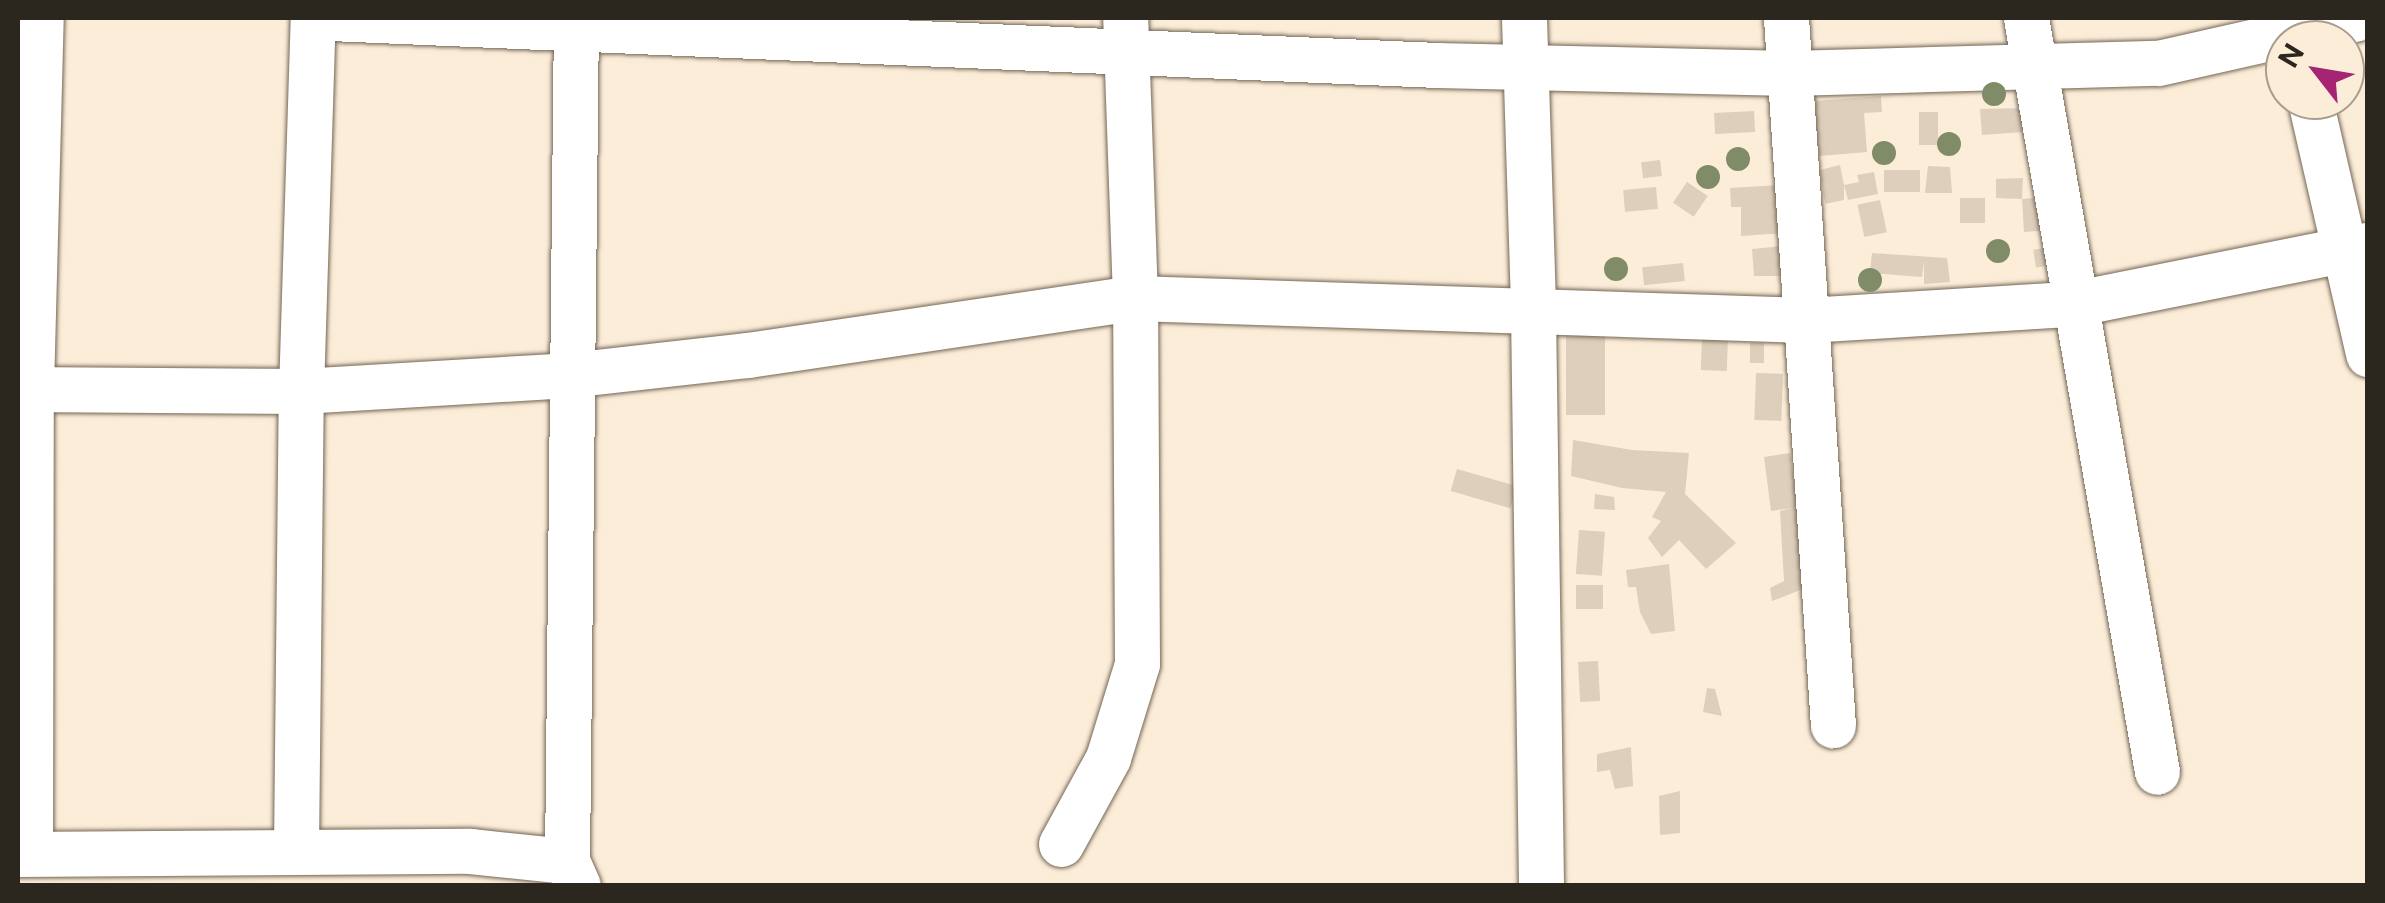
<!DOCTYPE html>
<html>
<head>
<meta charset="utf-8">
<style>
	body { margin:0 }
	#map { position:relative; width:2385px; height:903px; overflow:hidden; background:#fcedd9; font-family:"Public Sans",sans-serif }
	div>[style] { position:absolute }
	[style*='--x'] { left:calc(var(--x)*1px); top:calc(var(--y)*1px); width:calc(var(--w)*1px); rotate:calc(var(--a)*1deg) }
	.building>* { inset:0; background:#ddcfbb; transform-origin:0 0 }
	.roads { filter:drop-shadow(0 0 2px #736654) drop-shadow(0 0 2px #736654) }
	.minor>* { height:45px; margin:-22.5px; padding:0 22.5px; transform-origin:22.5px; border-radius:22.5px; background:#fff }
	.trees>* { width:24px; height:24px; margin:-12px; border-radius:50%; background:#808c68 }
	span { translate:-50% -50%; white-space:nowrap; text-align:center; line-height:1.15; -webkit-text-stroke:9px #fcedd9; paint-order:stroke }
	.frame { position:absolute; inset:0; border:20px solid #2b261e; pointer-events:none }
	.north { position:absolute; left:2265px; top:20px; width:100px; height:100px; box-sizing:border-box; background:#fcedd9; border:2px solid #a89d8e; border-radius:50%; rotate:301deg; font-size:28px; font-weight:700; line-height:40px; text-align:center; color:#2b261e }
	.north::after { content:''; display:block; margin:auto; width:35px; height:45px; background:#a52473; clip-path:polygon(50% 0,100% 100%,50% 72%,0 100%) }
</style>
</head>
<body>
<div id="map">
	<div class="building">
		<i style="clip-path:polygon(1881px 96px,1882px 112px,1864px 113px,1867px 152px,1819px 156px,1814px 101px)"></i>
		<i style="clip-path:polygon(2025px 108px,2024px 132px,1982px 135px,1980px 109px)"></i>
		<i style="left:1754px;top:111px;width:21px;height:40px;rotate:87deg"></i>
		<i style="left:1919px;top:112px;width:19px;height:33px"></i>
		<i style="left:1660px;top:160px;width:16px;height:19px;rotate:83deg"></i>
		<i style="clip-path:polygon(1840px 165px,1844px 185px,1859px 182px,1857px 175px,1874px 172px,1878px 194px,1848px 200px,1844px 185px,1844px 200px,1825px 204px,1820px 170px)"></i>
		<i style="clip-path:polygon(1928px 166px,1950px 167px,1952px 193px,1925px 193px)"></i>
		<i style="left:1884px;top:170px;width:36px;height:22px"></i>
		<i style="clip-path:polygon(2023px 178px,2022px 199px,2047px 197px,2050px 230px,2024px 232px,2022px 199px,1996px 198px,1996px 179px)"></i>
		<i style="left:1687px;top:182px;width:25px;height:25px;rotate:34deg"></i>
		<i style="clip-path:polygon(1780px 185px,1782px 233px,1741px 236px,1741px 207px,1731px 207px,1730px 188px)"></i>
		<i style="left:1656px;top:187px;width:22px;height:33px;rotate:85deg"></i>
		<i style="left:1960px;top:198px;width:25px;height:25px"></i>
		<i style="left:1880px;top:200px;width:33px;height:23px;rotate:78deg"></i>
		<i style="clip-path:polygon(1783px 246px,1781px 276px,1754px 276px,1752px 249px)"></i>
		<i style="left:2050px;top:247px;width:18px;height:17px;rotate:81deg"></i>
		<i style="clip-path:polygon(1872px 253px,1947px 258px,1950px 282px,1924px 284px,1924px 261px,1922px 277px,1870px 273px)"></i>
		<i style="left:1683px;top:263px;width:18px;height:41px;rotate:84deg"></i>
		<i style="left:1566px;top:335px;width:39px;height:80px"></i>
		<i style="left:1702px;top:336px;width:26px;height:34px;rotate:2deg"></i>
		<i style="left:1750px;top:343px;width:14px;height:20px"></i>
		<i style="left:1756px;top:373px;width:27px;height:47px;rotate:2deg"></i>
		<i style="clip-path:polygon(1573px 440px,1632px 450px,1689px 453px,1685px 494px,1736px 543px,1706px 569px,1679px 540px,1662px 557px,1648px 538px,1661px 521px,1652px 517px,1666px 492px,1622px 488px,1571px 476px)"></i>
		<i style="clip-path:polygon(1790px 453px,1808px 587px,1772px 601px,1770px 588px,1784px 581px,1780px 511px,1792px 508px,1771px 511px,1764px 457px)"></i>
		<i style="left:1457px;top:469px;width:62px;height:23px;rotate:16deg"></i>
		<i style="clip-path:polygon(1595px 494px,1614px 497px,1615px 510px,1594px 509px)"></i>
		<i style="left:1579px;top:530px;width:26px;height:44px;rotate:4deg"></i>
		<i style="clip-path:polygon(1669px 564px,1675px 631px,1651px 634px,1640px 612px,1636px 587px,1628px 587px,1626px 570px)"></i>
		<i style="left:1603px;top:585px;width:24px;height:27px;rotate:90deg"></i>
		<i style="left:1598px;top:661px;width:40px;height:20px;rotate:87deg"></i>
		<i style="clip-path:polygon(1707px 688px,1715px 689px,1722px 716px,1703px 712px)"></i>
		<i style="clip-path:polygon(1631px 747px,1633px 786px,1615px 789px,1610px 770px,1597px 772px,1597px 754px)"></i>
		<i style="clip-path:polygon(1680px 791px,1680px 833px,1660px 835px,1659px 796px)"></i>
	</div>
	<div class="roads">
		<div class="minor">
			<i style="--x:330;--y:18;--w:1107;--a:2.43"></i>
			<i style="--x:1436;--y:65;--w:354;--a:1.3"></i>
			<i style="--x:1790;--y:73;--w:368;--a:-1.6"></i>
			<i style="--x:2158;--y:63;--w:204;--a:-12.7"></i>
			<i style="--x:1524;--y:18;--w:293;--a:88.2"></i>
			<i style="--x:1533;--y:311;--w:575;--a:89.2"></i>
			<i style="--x:1786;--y:18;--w:709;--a:86.2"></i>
			<i style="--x:2026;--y:18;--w:765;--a:80.14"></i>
			<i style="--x:2310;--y:100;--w:261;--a:77.1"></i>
			<i style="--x:18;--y:389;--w:283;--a:0.4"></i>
			<i style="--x:301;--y:391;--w:268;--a:-3.4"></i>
			<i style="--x:569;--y:375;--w:180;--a:-6.4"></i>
			<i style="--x:748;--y:355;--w:391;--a:-8.4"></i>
			<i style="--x:1135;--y:298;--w:672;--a:1.88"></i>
			<i style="--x:1807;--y:320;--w:265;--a:-3.5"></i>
			<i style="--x:2072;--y:304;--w:302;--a:-11.3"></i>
			<i style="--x:1061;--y:844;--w:98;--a:-61.3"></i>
			<i style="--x:1108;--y:758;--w:98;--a:-72.9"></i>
			<i style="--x:1137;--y:664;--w:366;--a:-90.3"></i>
			<i style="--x:1135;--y:298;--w:280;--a:-92"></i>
			<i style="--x:296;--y:850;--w:459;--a:-89.4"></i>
			<i style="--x:301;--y:391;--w:373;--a:-88.2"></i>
			<i style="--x:30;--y:853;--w:464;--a:-89.9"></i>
			<i style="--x:31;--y:389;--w:371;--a:-88.5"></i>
			<i style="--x:18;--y:854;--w:452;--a:-0.4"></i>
			<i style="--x:470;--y:851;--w:98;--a:5.9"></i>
			<i style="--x:567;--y:861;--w:27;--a:66"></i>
			<i style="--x:567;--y:861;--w:843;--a:-89.39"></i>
		</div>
	</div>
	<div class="trees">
		<i style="left:1994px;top:94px"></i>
		<i style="left:1949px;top:144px"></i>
		<i style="left:1884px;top:153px"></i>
		<i style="left:1738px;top:159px"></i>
		<i style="left:1708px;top:177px"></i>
		<i style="left:1998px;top:251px"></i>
		<i style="left:1616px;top:269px"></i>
		<i style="left:1870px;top:280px"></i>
	</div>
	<div class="frame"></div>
	<div class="north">N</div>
</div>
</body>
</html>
